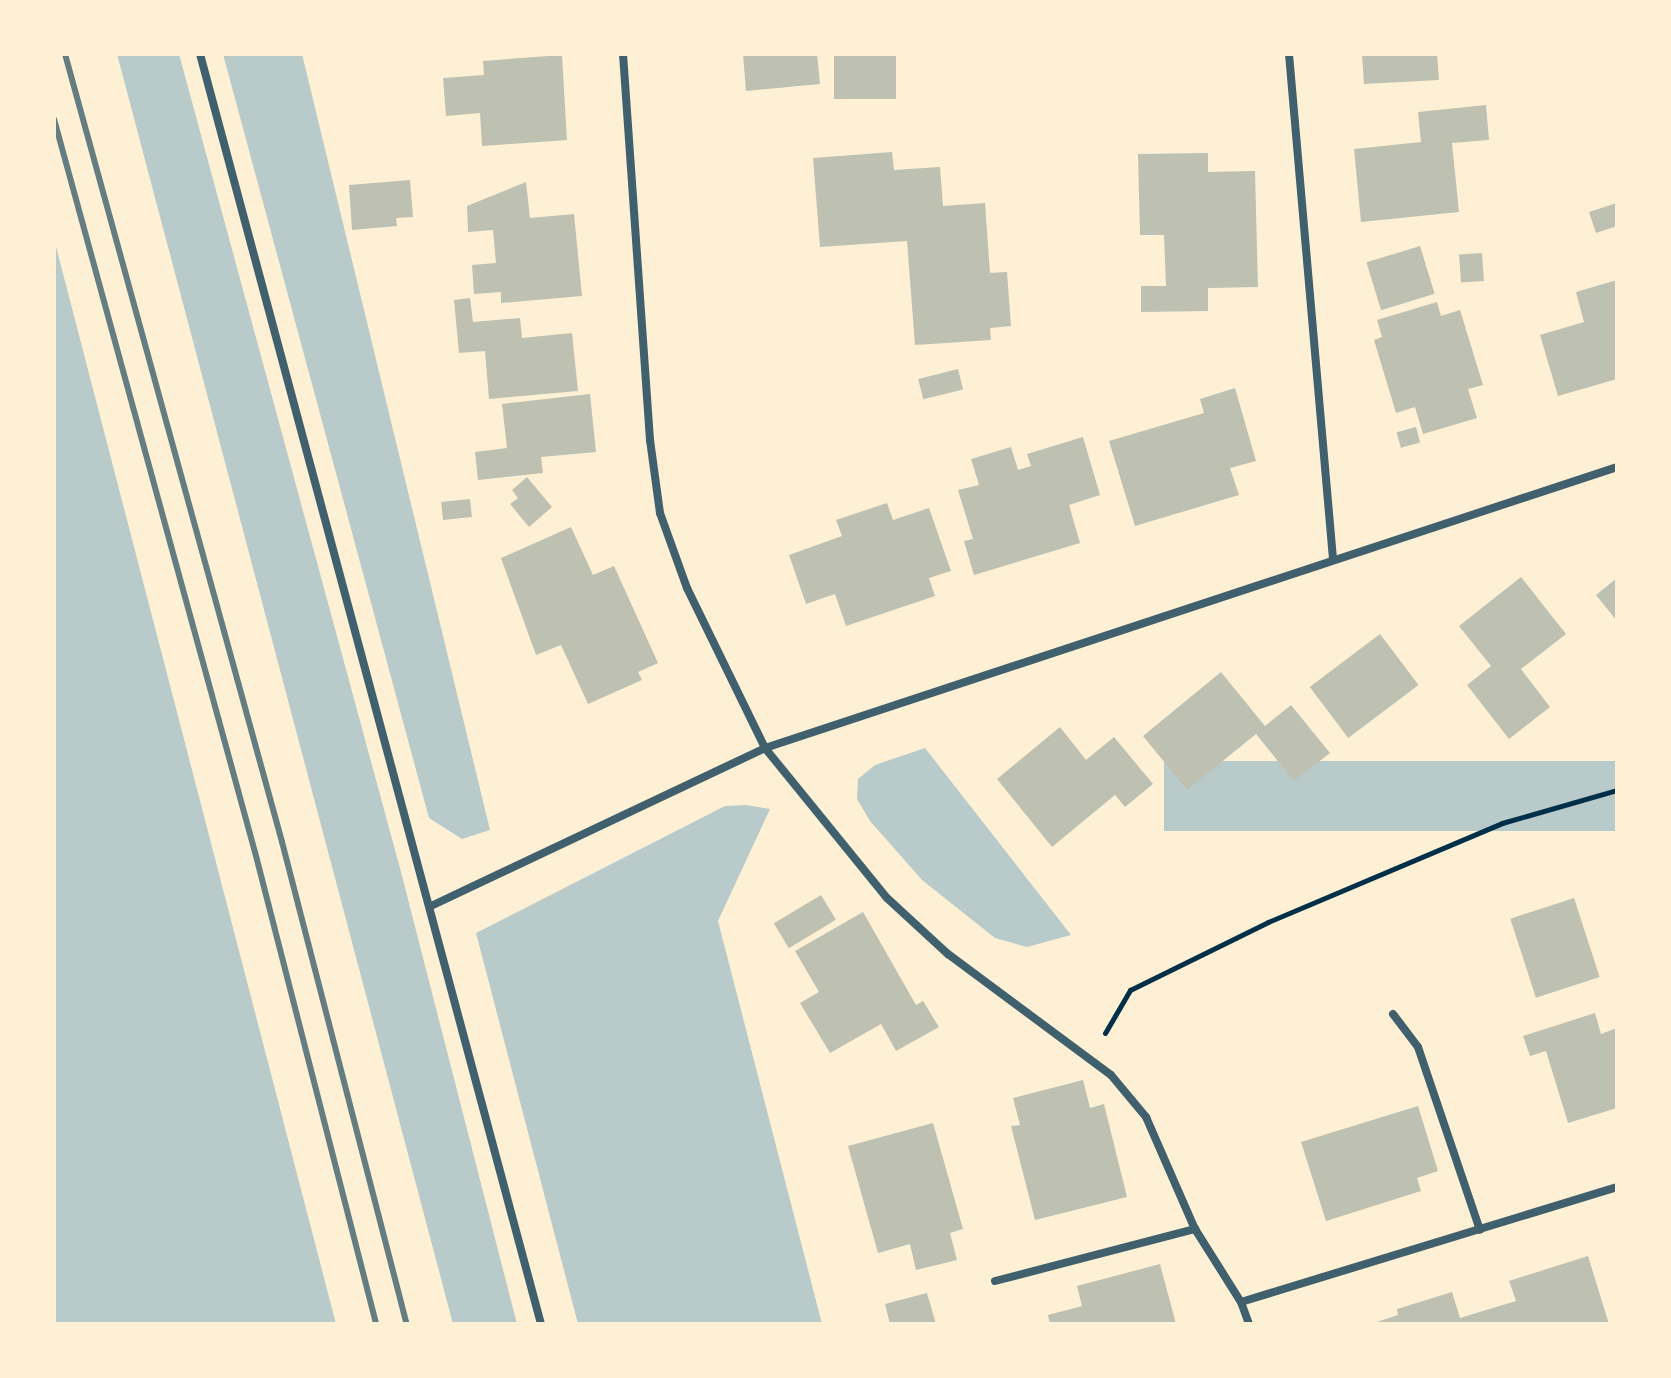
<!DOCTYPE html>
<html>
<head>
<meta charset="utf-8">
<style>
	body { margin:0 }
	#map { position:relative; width:1671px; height:1378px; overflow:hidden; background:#fdf0d5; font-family:Montserrat,sans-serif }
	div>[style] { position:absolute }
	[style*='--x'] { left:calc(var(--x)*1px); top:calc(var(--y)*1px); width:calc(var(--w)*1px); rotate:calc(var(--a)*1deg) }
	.green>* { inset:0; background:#b9caca; transform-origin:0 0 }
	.building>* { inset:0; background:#bec0b2; transform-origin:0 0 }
	.path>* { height:5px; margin:-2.5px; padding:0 2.5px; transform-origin:2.5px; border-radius:2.5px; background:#003049 }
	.minor>* { height:8px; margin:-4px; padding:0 4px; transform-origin:4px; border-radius:4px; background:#3f606c }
	.rail>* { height:6px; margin:-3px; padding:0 3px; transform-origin:3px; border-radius:3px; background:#657d81 }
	span { translate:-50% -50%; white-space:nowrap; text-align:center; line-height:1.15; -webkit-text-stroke:6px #fdf0d5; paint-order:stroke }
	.frame { position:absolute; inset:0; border:56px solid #fdf0d5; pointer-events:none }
</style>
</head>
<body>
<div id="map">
	<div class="green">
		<i style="clip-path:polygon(117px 54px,179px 54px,401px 872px,517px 1324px,453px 1324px)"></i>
		<i style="clip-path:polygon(223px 54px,302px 54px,490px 830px,462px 839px,429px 818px)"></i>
		<i style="clip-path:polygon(54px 239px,336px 1324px,54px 1324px)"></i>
		<i style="clip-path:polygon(925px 748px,1071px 935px,1027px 947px,995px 938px,922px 880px,870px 821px,857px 799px,858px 779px,875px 765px)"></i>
		<i style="left:1617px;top:761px;width:70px;height:453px;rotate:90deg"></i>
		<i style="clip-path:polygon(746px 805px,770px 809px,718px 921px,822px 1324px,578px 1324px,476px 933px,725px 806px)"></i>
	</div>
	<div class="building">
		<i style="clip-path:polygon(743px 54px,817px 54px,820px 84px,746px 91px)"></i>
		<i style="left:834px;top:54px;width:62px;height:45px"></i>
		<i style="clip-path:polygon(1362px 54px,1437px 54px,1439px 80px,1364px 84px)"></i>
		<i style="clip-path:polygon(562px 55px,567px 140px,482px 146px,480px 113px,446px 116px,443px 78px,484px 75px,483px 61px)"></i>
		<i style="clip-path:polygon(1486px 105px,1489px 140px,1452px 143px,1459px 212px,1361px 222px,1354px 149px,1421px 142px,1418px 112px)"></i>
		<i style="clip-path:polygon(892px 152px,894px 170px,940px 167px,943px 206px,985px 203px,990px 273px,1007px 272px,1011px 326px,990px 328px,991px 340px,915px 345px,907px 241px,820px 247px,813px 158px)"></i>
		<i style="clip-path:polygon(1208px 153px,1208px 172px,1255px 171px,1258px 287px,1208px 288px,1208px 311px,1141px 312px,1141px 286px,1166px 286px,1164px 235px,1140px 235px,1138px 154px)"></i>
		<i style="clip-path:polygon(410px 180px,413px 217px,396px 218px,397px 226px,352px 230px,349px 185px)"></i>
		<i style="clip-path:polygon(526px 182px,530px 218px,574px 214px,582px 296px,501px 303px,501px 292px,474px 294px,472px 265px,496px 263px,493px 230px,468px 232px,467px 206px)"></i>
		<i style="clip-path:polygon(1617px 203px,1617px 226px,1596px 233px,1589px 212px)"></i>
		<i style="left:1420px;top:246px;width:50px;height:56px;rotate:73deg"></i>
		<i style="left:1482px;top:253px;width:28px;height:23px;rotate:86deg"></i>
		<i style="clip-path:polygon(1617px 280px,1617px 379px,1558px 396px,1540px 335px,1584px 322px,1576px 292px)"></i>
		<i style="clip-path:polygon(470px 298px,473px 322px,520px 318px,522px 338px,572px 333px,578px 391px,489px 399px,485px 351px,459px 353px,454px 300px)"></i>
		<i style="clip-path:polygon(1437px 302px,1441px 316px,1460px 310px,1483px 385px,1468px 389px,1477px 418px,1423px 434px,1415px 407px,1396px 413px,1374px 340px,1382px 337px,1377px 320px)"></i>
		<i style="left:958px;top:369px;width:21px;height:41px;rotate:76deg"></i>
		<i style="clip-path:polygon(1235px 388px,1256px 461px,1230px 468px,1239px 495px,1135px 526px,1109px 441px,1204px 413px,1200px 399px)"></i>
		<i style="clip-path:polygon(590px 394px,596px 452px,541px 457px,543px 473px,478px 480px,475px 452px,507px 448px,502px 404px)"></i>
		<i style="left:1416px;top:427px;width:16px;height:20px;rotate:75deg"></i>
		<i style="clip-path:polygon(1083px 437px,1100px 495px,1069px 505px,1080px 543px,974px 575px,964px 541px,973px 539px,958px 490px,979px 485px,971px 459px,1011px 447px,1018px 470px,1031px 466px,1027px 454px)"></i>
		<i style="clip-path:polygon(527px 477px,552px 507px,529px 527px,510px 504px,518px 498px,512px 490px)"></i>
		<i style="left:470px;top:499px;width:18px;height:29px;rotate:84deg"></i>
		<i style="clip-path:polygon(887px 503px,893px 520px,929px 508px,951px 571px,929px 578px,935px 596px,846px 626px,835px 594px,806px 604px,789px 555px,842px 536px,836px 520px)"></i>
		<i style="clip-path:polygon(571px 527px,593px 575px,614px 566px,658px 663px,638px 672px,642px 680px,588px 704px,561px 645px,536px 655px,501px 558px)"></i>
		<i style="clip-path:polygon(1521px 577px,1566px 634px,1521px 669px,1550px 707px,1509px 739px,1467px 685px,1491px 666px,1459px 626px)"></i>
		<i style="clip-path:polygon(1617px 578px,1617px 621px,1596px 595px)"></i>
		<i style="left:1380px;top:634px;width:64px;height:88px;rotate:53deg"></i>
		<i style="clip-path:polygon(1221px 672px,1265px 726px,1291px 705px,1330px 753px,1294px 781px,1256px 734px,1187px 790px,1143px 736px)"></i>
		<i style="clip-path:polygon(1060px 727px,1086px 760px,1114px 737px,1153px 784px,1125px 807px,1115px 795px,1052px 847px,997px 779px)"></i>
		<i style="left:821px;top:895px;width:29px;height:55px;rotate:59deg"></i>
		<i style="left:1574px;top:898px;width:83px;height:67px;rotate:72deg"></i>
		<i style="clip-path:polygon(863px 912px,916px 1005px,923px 1001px,939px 1027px,896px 1051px,881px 1024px,830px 1053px,800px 1003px,819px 992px,795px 951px)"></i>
		<i style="clip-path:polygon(1595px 1013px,1601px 1034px,1617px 1028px,1617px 1108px,1568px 1123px,1546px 1051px,1530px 1056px,1523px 1036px)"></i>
		<i style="clip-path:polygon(1083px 1080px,1090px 1108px,1104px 1104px,1127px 1197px,1035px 1220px,1011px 1126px,1020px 1125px,1013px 1098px)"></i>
		<i style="clip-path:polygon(1418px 1106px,1438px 1171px,1417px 1178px,1421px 1191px,1326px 1221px,1301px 1142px)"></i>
		<i style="clip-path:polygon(933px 1123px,963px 1229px,950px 1233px,957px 1260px,916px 1270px,910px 1244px,878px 1253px,848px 1146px)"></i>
		<i style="clip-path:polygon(1588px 1256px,1609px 1324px,1371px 1324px,1398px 1315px,1397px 1309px,1452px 1292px,1460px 1318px,1516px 1301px,1509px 1281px)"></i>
		<i style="clip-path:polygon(1160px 1264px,1176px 1324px,1050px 1324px,1048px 1315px,1082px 1306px,1077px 1286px)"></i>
		<i style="clip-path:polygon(927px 1293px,936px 1324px,890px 1324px,885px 1304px)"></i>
	</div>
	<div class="path">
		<i style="--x:1105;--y:1033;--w:50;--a:-59.8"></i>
		<i style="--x:1130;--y:990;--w:154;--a:-26.2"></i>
		<i style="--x:1268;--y:922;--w:254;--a:-22.9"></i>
		<i style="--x:1502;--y:823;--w:120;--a:-16"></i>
	</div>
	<div class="minor">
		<i style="--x:200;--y:54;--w:1315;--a:74.97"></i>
		<i style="--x:623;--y:54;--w:387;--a:86"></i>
		<i style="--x:650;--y:440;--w:74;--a:82.2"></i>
		<i style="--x:660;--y:513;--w:80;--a:70.2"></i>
		<i style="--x:687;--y:588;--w:178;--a:64"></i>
		<i style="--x:765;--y:748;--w:193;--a:50.9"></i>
		<i style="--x:887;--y:898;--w:83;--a:42.6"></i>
		<i style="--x:948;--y:954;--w:203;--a:36.6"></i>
		<i style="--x:1111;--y:1075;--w:55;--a:50.2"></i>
		<i style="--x:1146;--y:1117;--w:122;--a:66.4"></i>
		<i style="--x:1195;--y:1229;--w:86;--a:57.8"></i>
		<i style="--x:1241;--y:1302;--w:23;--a:70"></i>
		<i style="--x:1289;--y:54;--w:507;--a:85.02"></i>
		<i style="--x:431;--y:906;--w:369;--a:-25.3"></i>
		<i style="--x:765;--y:748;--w:897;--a:-18.25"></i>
		<i style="--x:1393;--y:1014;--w:41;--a:52.9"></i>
		<i style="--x:1418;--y:1047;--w:193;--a:71.3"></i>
		<i style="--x:995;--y:1281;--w:207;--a:-14.6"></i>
		<i style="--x:1241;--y:1302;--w:393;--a:-17"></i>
	</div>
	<div class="rail">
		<i style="--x:65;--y:54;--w:817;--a:74.6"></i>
		<i style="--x:282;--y:842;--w:498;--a:75.5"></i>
		<i style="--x:54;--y:119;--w:760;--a:74.67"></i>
		<i style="--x:255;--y:852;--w:487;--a:75.6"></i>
	</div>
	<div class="frame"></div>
</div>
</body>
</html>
